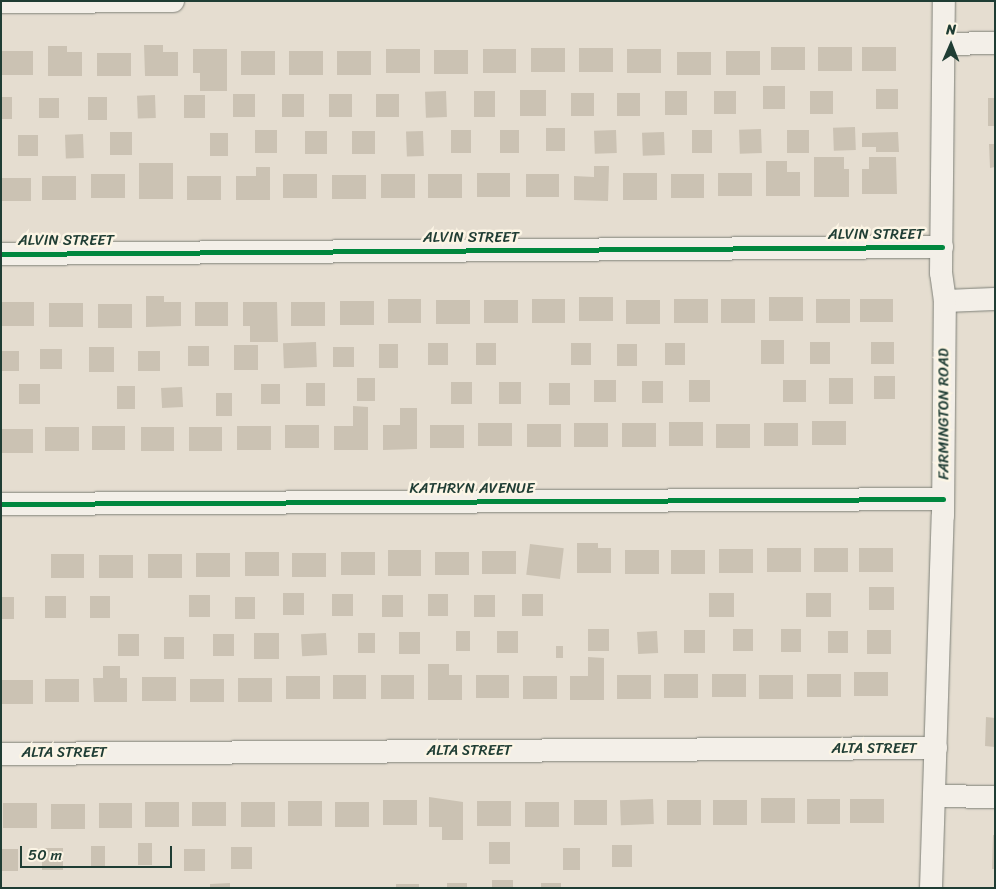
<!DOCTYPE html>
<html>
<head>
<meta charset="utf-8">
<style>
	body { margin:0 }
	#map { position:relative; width:996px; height:889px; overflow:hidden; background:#e5ddd0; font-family:Sriracha,sans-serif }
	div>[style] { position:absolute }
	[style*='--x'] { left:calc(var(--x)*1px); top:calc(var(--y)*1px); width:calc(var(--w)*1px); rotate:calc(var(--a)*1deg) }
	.building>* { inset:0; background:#cbc2b3; transform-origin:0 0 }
	.roads { filter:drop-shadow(0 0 1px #7e8078) drop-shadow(0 0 1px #7e8078) }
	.street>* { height:22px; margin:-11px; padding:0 11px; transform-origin:11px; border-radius:11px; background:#f3efe8 }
	.cycleway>* { height:5px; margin:-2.5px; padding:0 2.5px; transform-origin:2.5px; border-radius:2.5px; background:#00873e }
	span { translate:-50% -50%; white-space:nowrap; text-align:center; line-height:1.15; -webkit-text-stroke:5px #fcf5e5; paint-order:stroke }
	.street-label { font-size:15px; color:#1f3d34 }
	.frame { position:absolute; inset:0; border:2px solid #1f3d34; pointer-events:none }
	.north { position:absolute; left:926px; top:20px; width:50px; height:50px; -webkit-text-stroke:4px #fcf5e5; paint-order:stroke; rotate:1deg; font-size:14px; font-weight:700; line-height:20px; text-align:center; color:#1f3d34 }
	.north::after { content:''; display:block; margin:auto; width:18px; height:22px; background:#1f3d34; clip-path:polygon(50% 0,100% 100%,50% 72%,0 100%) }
	.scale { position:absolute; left:20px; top:846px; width:152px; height:22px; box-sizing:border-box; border:2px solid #1f3d34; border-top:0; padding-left:6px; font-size:15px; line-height:18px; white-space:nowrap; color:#1f3d34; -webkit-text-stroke:4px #fcf5e5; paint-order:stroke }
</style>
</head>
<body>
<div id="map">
	<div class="building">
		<i style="clip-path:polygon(144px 45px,163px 45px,163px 52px,178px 52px,178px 76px,145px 76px)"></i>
		<i style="clip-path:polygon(48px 46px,67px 46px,67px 52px,82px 52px,82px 76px,48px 76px)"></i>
		<i style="left:771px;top:47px;width:34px;height:23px"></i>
		<i style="left:818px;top:47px;width:34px;height:24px"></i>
		<i style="left:896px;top:47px;width:24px;height:34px;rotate:90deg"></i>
		<i style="left:565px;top:48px;width:24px;height:34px;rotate:90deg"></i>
		<i style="left:579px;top:48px;width:34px;height:24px"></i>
		<i style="clip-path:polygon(193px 49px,227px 49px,227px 91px,200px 91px,200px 73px,193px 73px)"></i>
		<i style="left:386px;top:49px;width:34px;height:24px"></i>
		<i style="left:483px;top:49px;width:33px;height:24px"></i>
		<i style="left:627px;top:49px;width:34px;height:24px"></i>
		<i style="left:434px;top:50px;width:34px;height:24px"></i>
		<i style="left:1px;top:51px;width:32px;height:24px"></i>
		<i style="left:241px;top:51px;width:34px;height:24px"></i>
		<i style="left:289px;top:51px;width:34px;height:24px"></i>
		<i style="left:337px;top:51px;width:34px;height:24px"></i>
		<i style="left:726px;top:51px;width:34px;height:24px"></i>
		<i style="left:677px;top:52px;width:34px;height:23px"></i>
		<i style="left:97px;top:53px;width:34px;height:23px"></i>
		<i style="left:763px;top:86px;width:22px;height:23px"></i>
		<i style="left:876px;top:89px;width:22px;height:20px"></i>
		<i style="left:520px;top:90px;width:26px;height:26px"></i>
		<i style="left:446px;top:91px;width:26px;height:21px;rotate:88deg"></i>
		<i style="left:474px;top:91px;width:21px;height:26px"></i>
		<i style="left:665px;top:91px;width:22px;height:24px"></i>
		<i style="left:714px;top:91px;width:22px;height:23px"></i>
		<i style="left:810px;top:91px;width:23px;height:23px"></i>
		<i style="left:571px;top:93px;width:23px;height:23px"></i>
		<i style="left:617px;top:93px;width:23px;height:23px"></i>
		<i style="left:233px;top:94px;width:22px;height:23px"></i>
		<i style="left:282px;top:94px;width:22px;height:23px"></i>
		<i style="left:329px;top:94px;width:23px;height:23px"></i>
		<i style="left:376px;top:94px;width:23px;height:23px"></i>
		<i style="left:155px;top:95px;width:23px;height:18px;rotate:88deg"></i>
		<i style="left:184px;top:95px;width:21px;height:23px"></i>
		<i style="left:1px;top:97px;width:11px;height:22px"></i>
		<i style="left:88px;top:97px;width:19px;height:23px"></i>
		<i style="left:39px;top:98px;width:20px;height:20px"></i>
		<i style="left:988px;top:98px;width:7px;height:28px"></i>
		<i style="left:855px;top:127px;width:23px;height:22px;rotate:88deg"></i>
		<i style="left:546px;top:128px;width:19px;height:23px"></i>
		<i style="left:761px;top:129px;width:24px;height:22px;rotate:88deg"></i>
		<i style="left:255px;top:130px;width:22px;height:23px"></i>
		<i style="left:451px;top:130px;width:20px;height:23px"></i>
		<i style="left:500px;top:130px;width:19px;height:23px"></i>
		<i style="left:616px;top:130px;width:23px;height:22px;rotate:88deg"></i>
		<i style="left:692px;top:130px;width:20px;height:23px"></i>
		<i style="left:787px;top:130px;width:22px;height:23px"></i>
		<i style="left:305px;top:131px;width:22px;height:23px"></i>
		<i style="left:352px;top:131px;width:23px;height:23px"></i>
		<i style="left:423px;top:131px;width:25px;height:17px;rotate:88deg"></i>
		<i style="left:110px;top:132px;width:22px;height:23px"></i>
		<i style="left:664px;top:132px;width:23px;height:22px;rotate:88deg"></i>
		<i style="clip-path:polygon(898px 132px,899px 152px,876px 152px,876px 147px,862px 147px,862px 133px)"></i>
		<i style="left:210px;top:133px;width:18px;height:23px"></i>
		<i style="left:83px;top:134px;width:24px;height:18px;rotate:88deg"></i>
		<i style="left:38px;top:135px;width:21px;height:20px;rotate:90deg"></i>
		<i style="clip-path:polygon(989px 144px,995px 144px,995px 167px,990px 168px)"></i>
		<i style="clip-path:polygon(814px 157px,844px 157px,844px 169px,849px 169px,849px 197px,814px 197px)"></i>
		<i style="clip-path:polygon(869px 157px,896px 157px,897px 194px,862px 194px,862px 169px,869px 169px)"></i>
		<i style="clip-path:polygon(766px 161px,787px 161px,787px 172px,800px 172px,800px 196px,766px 196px)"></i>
		<i style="left:139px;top:163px;width:34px;height:36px"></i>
		<i style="clip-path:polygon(594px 166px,609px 166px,608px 201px,574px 200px,574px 176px,594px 177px)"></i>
		<i style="clip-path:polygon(256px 167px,270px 167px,270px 200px,236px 200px,236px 176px,256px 176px)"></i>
		<i style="left:477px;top:173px;width:33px;height:24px"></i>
		<i style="left:623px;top:173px;width:34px;height:27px"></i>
		<i style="left:718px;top:173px;width:34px;height:23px"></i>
		<i style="left:125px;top:174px;width:24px;height:34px;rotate:90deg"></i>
		<i style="left:283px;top:174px;width:34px;height:24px"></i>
		<i style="left:381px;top:174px;width:34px;height:24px"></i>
		<i style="left:428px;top:174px;width:34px;height:24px"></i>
		<i style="left:526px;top:174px;width:33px;height:23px"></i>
		<i style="left:671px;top:174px;width:33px;height:24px"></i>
		<i style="left:332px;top:175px;width:34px;height:24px"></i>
		<i style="left:42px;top:176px;width:34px;height:24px"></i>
		<i style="left:187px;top:176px;width:34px;height:24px"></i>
		<i style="left:1px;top:178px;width:30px;height:23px"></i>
		<i style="clip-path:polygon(146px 296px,164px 296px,164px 302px,181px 302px,181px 326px,146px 327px)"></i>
		<i style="left:613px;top:297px;width:24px;height:34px;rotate:90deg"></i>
		<i style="left:769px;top:297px;width:34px;height:24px"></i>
		<i style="left:388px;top:299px;width:33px;height:24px"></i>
		<i style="left:532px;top:299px;width:33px;height:24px"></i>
		<i style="left:674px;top:299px;width:34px;height:24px"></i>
		<i style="left:721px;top:299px;width:34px;height:24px"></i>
		<i style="left:816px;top:299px;width:34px;height:24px"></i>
		<i style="left:860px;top:299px;width:33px;height:23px"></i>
		<i style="left:436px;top:300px;width:34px;height:24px"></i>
		<i style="left:484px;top:300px;width:34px;height:23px"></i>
		<i style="left:626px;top:300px;width:34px;height:24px"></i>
		<i style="left:340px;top:301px;width:34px;height:24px"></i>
		<i style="left:1px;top:302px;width:33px;height:24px"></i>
		<i style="left:195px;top:302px;width:33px;height:24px"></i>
		<i style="clip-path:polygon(243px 302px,277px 302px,278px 342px,250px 342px,250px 326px,243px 326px)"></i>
		<i style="left:291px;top:302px;width:34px;height:24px"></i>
		<i style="left:83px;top:303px;width:24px;height:34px;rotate:90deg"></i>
		<i style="left:98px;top:304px;width:34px;height:24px"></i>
		<i style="left:761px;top:340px;width:23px;height:24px"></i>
		<i style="left:316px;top:342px;width:25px;height:33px;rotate:88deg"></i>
		<i style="left:810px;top:342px;width:20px;height:22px"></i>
		<i style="left:871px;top:342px;width:23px;height:22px"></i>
		<i style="left:428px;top:343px;width:20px;height:22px"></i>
		<i style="left:476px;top:343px;width:20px;height:22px"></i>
		<i style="left:591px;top:343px;width:22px;height:20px;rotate:90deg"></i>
		<i style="left:665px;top:343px;width:20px;height:22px"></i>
		<i style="left:379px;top:344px;width:19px;height:24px"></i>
		<i style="left:617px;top:344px;width:20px;height:22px"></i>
		<i style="left:258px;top:345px;width:25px;height:24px;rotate:90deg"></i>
		<i style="left:188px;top:346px;width:21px;height:20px"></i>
		<i style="left:114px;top:347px;width:25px;height:25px;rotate:90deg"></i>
		<i style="left:354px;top:347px;width:20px;height:21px;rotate:90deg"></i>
		<i style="left:40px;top:349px;width:22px;height:20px"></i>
		<i style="left:1px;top:351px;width:18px;height:20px"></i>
		<i style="left:138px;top:351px;width:22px;height:20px"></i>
		<i style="left:874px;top:376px;width:21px;height:23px"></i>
		<i style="left:357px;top:378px;width:18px;height:23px"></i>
		<i style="left:853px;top:378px;width:26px;height:24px;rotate:90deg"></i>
		<i style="left:616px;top:380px;width:22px;height:22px;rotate:90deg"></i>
		<i style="left:710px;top:380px;width:22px;height:21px;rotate:90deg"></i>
		<i style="left:806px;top:380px;width:22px;height:23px;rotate:90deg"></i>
		<i style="left:642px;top:381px;width:21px;height:22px"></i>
		<i style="left:451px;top:382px;width:21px;height:22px"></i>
		<i style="left:499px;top:382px;width:22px;height:22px"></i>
		<i style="left:306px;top:383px;width:19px;height:23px"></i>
		<i style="left:549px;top:383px;width:21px;height:22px"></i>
		<i style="left:40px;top:384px;width:20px;height:21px;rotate:90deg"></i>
		<i style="left:280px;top:384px;width:20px;height:19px;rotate:90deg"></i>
		<i style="left:117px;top:386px;width:18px;height:23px"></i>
		<i style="left:182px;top:387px;width:20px;height:21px;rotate:87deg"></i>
		<i style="left:216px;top:393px;width:16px;height:23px"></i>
		<i style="clip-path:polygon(353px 406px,368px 407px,368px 450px,334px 450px,334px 426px,353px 426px)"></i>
		<i style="clip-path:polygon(400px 408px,417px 408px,417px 449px,383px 450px,383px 425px,400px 425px)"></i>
		<i style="left:812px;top:421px;width:34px;height:24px"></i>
		<i style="left:669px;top:422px;width:34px;height:24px"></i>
		<i style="left:478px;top:423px;width:34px;height:23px"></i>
		<i style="left:574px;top:423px;width:34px;height:24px"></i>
		<i style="left:656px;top:423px;width:24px;height:34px;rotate:90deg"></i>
		<i style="left:764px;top:423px;width:34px;height:23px"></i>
		<i style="left:527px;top:424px;width:34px;height:23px"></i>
		<i style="left:716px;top:424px;width:34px;height:24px"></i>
		<i style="left:285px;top:425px;width:34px;height:23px"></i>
		<i style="left:430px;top:425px;width:34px;height:23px"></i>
		<i style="left:92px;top:426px;width:33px;height:24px"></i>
		<i style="left:237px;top:426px;width:34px;height:24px"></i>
		<i style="left:45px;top:427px;width:34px;height:24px"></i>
		<i style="left:141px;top:427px;width:33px;height:24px"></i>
		<i style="left:189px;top:427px;width:33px;height:24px"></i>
		<i style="left:1px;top:429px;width:32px;height:24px"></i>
		<i style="clip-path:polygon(577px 543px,598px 543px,598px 548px,611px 548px,611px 573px,577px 573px)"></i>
		<i style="left:530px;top:544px;width:34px;height:31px;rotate:7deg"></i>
		<i style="left:767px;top:548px;width:34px;height:24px"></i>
		<i style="left:814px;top:548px;width:34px;height:24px"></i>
		<i style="left:859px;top:548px;width:34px;height:24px"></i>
		<i style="left:719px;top:549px;width:34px;height:24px"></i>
		<i style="left:388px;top:550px;width:33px;height:26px"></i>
		<i style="left:625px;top:550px;width:34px;height:24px"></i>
		<i style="left:671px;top:550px;width:34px;height:24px"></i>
		<i style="left:482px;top:551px;width:34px;height:23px"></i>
		<i style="left:245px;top:552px;width:34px;height:24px"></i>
		<i style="left:341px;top:552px;width:34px;height:23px"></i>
		<i style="left:435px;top:552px;width:34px;height:23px"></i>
		<i style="left:230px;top:553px;width:24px;height:34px;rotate:90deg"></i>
		<i style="left:292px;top:553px;width:34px;height:24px"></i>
		<i style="left:51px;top:554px;width:33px;height:24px"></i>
		<i style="left:148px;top:554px;width:34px;height:24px"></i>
		<i style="left:99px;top:555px;width:34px;height:23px"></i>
		<i style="left:894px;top:587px;width:23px;height:25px;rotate:90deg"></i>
		<i style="left:304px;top:593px;width:22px;height:21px;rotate:90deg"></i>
		<i style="left:709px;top:593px;width:25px;height:24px"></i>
		<i style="left:806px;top:593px;width:25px;height:24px"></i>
		<i style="left:332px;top:594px;width:21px;height:22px"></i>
		<i style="left:448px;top:594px;width:22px;height:20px;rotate:90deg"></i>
		<i style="left:522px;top:594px;width:21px;height:22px"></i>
		<i style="left:210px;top:595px;width:22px;height:21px;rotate:90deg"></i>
		<i style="left:382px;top:595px;width:21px;height:22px"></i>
		<i style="left:474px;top:595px;width:21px;height:22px"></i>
		<i style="left:45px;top:596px;width:21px;height:22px"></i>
		<i style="left:110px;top:596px;width:22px;height:20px;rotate:90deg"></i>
		<i style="left:1px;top:597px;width:13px;height:22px"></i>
		<i style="left:235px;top:597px;width:20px;height:22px"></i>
		<i style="left:588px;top:629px;width:21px;height:22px"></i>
		<i style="left:733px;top:629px;width:20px;height:22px"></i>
		<i style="left:801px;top:629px;width:23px;height:20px;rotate:90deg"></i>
		<i style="left:684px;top:630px;width:21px;height:23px"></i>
		<i style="left:867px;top:630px;width:24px;height:24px"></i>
		<i style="left:470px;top:631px;width:20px;height:14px;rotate:90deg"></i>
		<i style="left:497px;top:631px;width:21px;height:22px"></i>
		<i style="left:657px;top:631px;width:22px;height:20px;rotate:87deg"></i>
		<i style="left:828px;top:631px;width:20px;height:22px"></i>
		<i style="left:420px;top:632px;width:22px;height:21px;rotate:90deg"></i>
		<i style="left:254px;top:633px;width:25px;height:26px"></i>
		<i style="left:326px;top:633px;width:22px;height:25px;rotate:87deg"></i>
		<i style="left:358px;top:633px;width:17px;height:20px"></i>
		<i style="left:118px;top:634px;width:21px;height:22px"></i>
		<i style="left:213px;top:634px;width:21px;height:22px"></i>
		<i style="left:164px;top:637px;width:20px;height:22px"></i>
		<i style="left:556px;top:646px;width:7px;height:12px"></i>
		<i style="clip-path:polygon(588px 657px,604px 658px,604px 700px,570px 700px,570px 676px,588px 676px)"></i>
		<i style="clip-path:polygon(428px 664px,449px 664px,449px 675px,462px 675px,462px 700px,428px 700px)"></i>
		<i style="clip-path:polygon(103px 666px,120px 666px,120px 678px,127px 678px,127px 702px,94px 702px,93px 678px,103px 678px)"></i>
		<i style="left:854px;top:672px;width:34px;height:24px"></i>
		<i style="left:664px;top:674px;width:34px;height:24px"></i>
		<i style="left:712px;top:674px;width:34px;height:23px"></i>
		<i style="left:807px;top:674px;width:34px;height:23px"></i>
		<i style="left:333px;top:675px;width:33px;height:24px"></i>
		<i style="left:381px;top:675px;width:33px;height:24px"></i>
		<i style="left:476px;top:675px;width:33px;height:23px"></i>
		<i style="left:617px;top:675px;width:34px;height:24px"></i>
		<i style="left:759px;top:675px;width:34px;height:24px"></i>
		<i style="left:286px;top:676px;width:34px;height:23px"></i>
		<i style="left:523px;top:676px;width:34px;height:23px"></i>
		<i style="left:142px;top:677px;width:34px;height:24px"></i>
		<i style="left:238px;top:678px;width:34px;height:24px"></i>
		<i style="left:45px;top:679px;width:34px;height:23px"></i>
		<i style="left:190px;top:679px;width:34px;height:23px"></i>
		<i style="left:1px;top:680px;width:32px;height:24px"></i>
		<i style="clip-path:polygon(986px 717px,995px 718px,995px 747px,985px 746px)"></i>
		<i style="clip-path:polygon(429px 797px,463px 802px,463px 840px,442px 840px,442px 827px,429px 827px)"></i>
		<i style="left:761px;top:798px;width:34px;height:25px"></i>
		<i style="left:653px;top:799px;width:25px;height:33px;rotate:88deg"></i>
		<i style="left:840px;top:799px;width:25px;height:33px;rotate:90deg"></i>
		<i style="left:850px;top:799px;width:34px;height:24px"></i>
		<i style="left:383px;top:800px;width:34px;height:25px"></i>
		<i style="left:607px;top:800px;width:25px;height:33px;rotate:90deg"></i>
		<i style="left:667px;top:800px;width:34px;height:25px"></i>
		<i style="left:713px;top:800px;width:34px;height:25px"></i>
		<i style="left:322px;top:801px;width:25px;height:34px;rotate:90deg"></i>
		<i style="left:477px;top:801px;width:34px;height:25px"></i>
		<i style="left:179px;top:802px;width:25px;height:34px;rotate:90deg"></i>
		<i style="left:192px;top:802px;width:34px;height:24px"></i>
		<i style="left:241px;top:802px;width:34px;height:25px"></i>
		<i style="left:369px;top:802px;width:25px;height:34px;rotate:90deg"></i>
		<i style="left:525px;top:802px;width:34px;height:25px"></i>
		<i style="left:3px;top:803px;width:34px;height:25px"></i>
		<i style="left:99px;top:803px;width:33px;height:25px"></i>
		<i style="left:51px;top:804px;width:34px;height:25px"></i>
		<i style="clip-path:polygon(993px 835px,995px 835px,995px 869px,992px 869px)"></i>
		<i style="left:489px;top:842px;width:21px;height:22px"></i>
		<i style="left:138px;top:843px;width:14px;height:22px"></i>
		<i style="left:612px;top:845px;width:20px;height:22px"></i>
		<i style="left:91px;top:846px;width:14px;height:22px"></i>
		<i style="left:252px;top:847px;width:22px;height:21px;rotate:90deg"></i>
		<i style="left:42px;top:848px;width:21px;height:22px"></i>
		<i style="left:563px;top:848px;width:17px;height:22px"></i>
		<i style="left:1px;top:849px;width:17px;height:22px"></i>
		<i style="left:184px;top:849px;width:21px;height:22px"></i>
		<i style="left:492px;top:880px;width:21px;height:8px"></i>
		<i style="clip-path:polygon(230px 883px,230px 888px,210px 888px,210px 884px)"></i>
		<i style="left:447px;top:883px;width:20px;height:5px"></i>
		<i style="left:541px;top:883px;width:20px;height:5px"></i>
		<i style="left:396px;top:884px;width:23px;height:4px"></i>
	</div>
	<div class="roads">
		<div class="street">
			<i style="--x:1;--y:2;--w:172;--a:-0.3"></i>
			<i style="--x:944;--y:44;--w:51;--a:-1.1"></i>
			<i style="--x:1;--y:254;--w:941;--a:-0.43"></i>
			<i style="--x:945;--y:301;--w:50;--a:-2.3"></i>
			<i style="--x:1;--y:504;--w:942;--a:-0.3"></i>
			<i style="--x:1;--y:754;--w:935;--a:-0.37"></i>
			<i style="--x:934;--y:796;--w:61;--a:0.9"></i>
			<i style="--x:931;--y:888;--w:372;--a:-88.2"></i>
			<i style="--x:943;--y:516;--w:215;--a:-89.5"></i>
			<i style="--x:945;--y:301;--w:28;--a:-98"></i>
			<i style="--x:941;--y:273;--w:272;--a:-89.4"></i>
		</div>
	</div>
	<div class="cycleway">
		<i style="--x:1;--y:254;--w:941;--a:-0.43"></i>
		<i style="--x:1;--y:504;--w:942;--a:-0.3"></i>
	</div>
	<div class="street-label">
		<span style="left:876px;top:235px">ALVIN STREET</span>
		<span style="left:471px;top:238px">ALVIN STREET</span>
		<span style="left:66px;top:241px">ALVIN STREET</span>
		<span style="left:944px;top:414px;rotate:-90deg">FARMINGTON ROAD</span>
		<span style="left:472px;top:489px">KATHRYN AVENUE</span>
		<span style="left:874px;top:749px">ALTA STREET</span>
		<span style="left:469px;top:751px">ALTA STREET</span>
		<span style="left:64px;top:753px">ALTA STREET</span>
	</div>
	<div class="frame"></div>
	<div class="north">N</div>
	<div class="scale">50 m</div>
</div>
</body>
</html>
